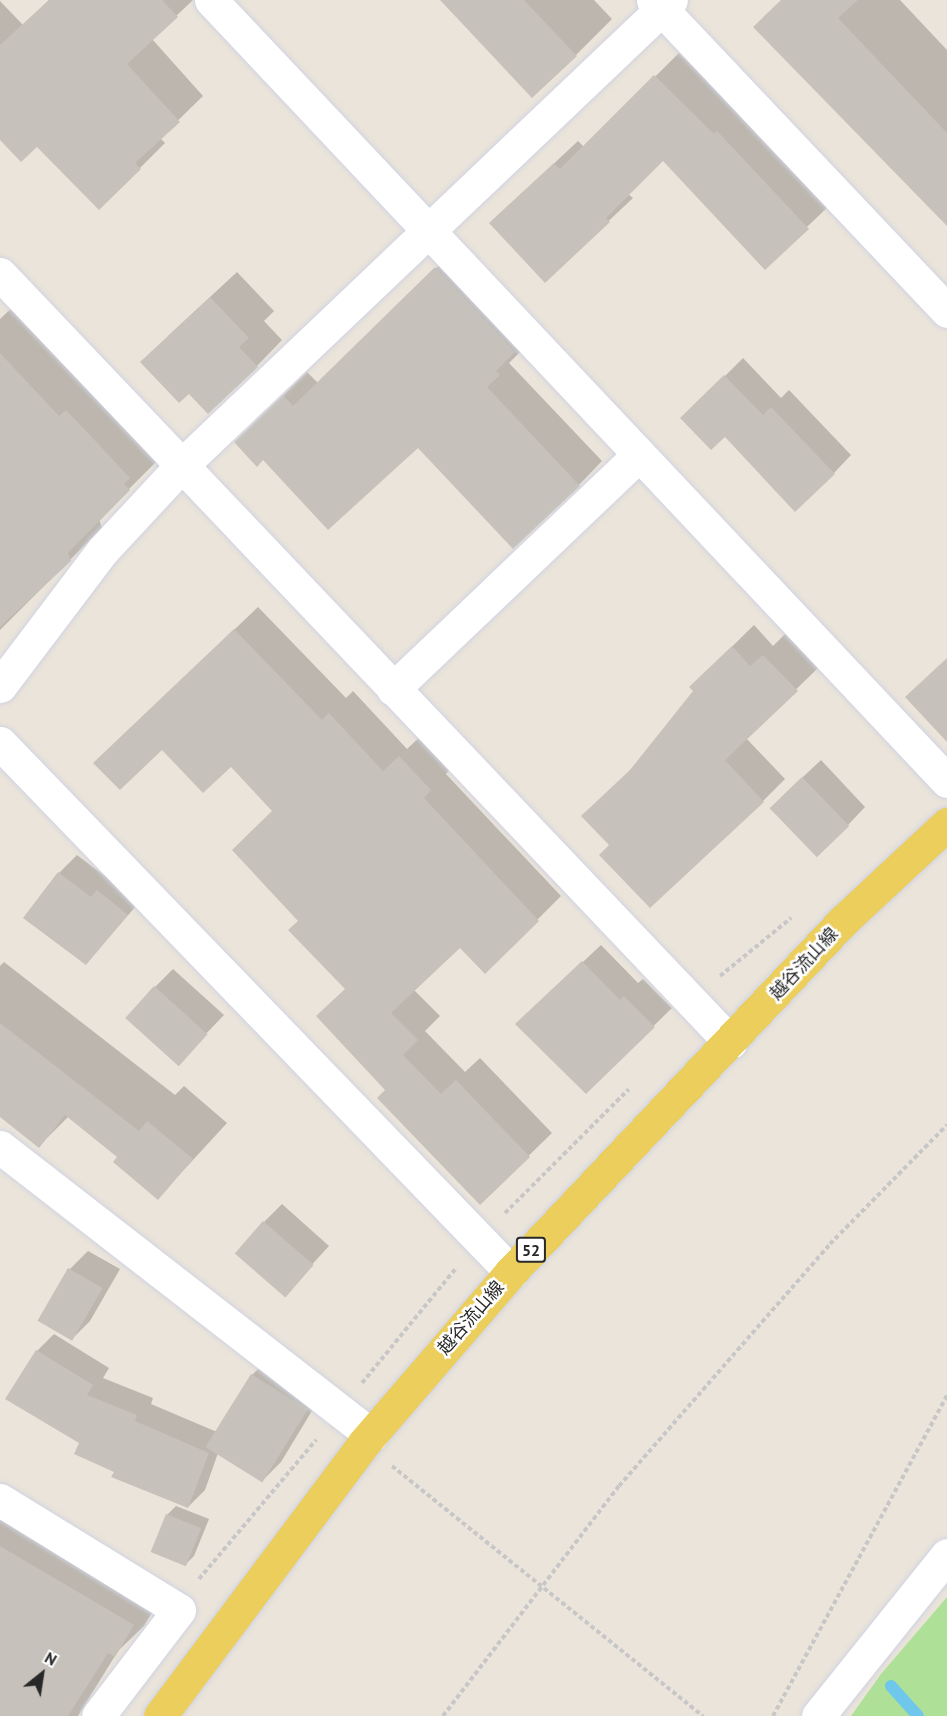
<!DOCTYPE html>
<html>
<head>
<meta charset="utf-8">
<style>
	body { margin:0 }
	#map { position:relative; width:947px; height:1716px; overflow:hidden; background:#ebe4da; font-family:"PT Sans","Noto Sans JP",sans-serif }
	div>[style] { position:absolute }
	[style*='--x'] { left:calc(var(--x)*1px); top:calc(var(--y)*1px); width:calc(var(--w)*1px); rotate:calc(var(--a)*1deg) }
	.green>* { inset:0; background:#afe098 }
	.shadow>* { inset:0; background:#0003 }
	.stream>* { height:12px; margin:-6px; padding:0 6px; transform-origin:6px; border-radius:6px; background:#6fc7eb }
	.building>* { inset:0; background:#c6c1ba; transform-origin:0 0 }
	.path>* { height:4px; margin-top:-2px; transform-origin:0; background:repeating-linear-gradient(90deg,#c7c7c7 0 4.5px,transparent 0 7.5px) }
	.roads { filter:drop-shadow(0 0 2px #d0d3e1) drop-shadow(0 0 2px #d0d3e1) }
	.minor>* { height:33px; margin:-16.5px; padding:0 16.5px; transform-origin:16.5px; border-radius:16.5px; background:#fff }
	.major>* { height:33px; margin:-16.5px; padding:0 16.5px; transform-origin:16.5px; border-radius:16.5px; background:#ecce5d }
	span { translate:-50% -50%; white-space:nowrap; text-align:center; line-height:1.15; -webkit-text-stroke:5px #fff; paint-order:stroke }
	.shield-label span { padding:2px 4px; background:#fff; border:2px solid; border-radius:4px; -webkit-text-stroke-width:0 }
	.shield-label { font-size:16px; color:#282828; font-weight:700 }
	.street-label { font-size:18px; color:#282828 }
	.north { position:absolute; left:12px; top:1644px; width:60px; height:60px; -webkit-text-stroke:4px #fff; paint-order:stroke; rotate:30deg; font-size:16px; font-weight:700; line-height:24px; text-align:center; color:#282828 }
	.north::after { content:''; display:block; margin:auto; width:21px; height:27px; background:#282828; clip-path:polygon(50% 0,100% 100%,50% 72%,0 100%) }
</style>
</head>
<body>
<div id="map">
	<div class="green">
		<i style="clip-path:polygon(947px 1597px,947px 1716px,851px 1716px,881px 1674px)"></i>
	</div>
	<div class="shadow">
		<i style="clip-path:polygon(49px 0,193px 0,152px 39px,203px 96px,160px 138px,165px 143px,140px 168px,0 138px,0 1px,23px 25px)"></i>
		<i style="clip-path:polygon(442px 0,594px 0,612px 19px,576px 55px)"></i>
		<i style="clip-path:polygon(782px 0,900px 0,947px 50px,947px 225px)"></i>
		<i style="clip-path:polygon(679px 53px,831px 204px,765px 267px,664px 159px,628px 194px,633px 198px,545px 281px,515px 200px,578px 141px,584px 147px)"></i>
		<i style="clip-path:polygon(460px 245px,522px 350px,509px 363px,602px 461px,579px 485px,418px 446px,259px 419px,307px 372px,318px 383px)"></i>
		<i style="clip-path:polygon(237px 272px,274px 311px,264px 321px,282px 340px,257px 366px,189px 392px,168px 336px)"></i>
		<i style="clip-path:polygon(16px 304px,161px 457px,99px 519px,102px 528px,0 630px,0 319px)"></i>
		<i style="clip-path:polygon(743px 358px,781px 398px,789px 390px,851px 455px,834px 473px,683px 418px)"></i>
		<i style="clip-path:polygon(258px 607px,346px 698px,353px 691px,407px 749px,423px 734px,453px 766px,446px 774px,561px 896px,485px 972px,460px 946px,414px 990px,440px 1016px,425px 1031px,465px 1072px,480px 1058px,552px 1133px,480px 1203px,387px 1090px,346px 988px,300px 921px,274px 811px,231px 765px,118px 740px)"></i>
		<i style="clip-path:polygon(754px 625px,773px 646px,785px 634px,818px 668px,746px 738px,785px 779px,763px 801px,611px 845px,635px 766px,695px 691px,691px 687px)"></i>
		<i style="clip-path:polygon(821px 760px,865px 807px,848px 825px,789px 790px)"></i>
		<i style="clip-path:polygon(77px 855px,110px 880px,144px 897px,86px 963px,59px 873px)"></i>
		<i style="clip-path:polygon(601px 945px,638px 983px,643px 979px,672px 1008px,586px 1092px,535px 1007px)"></i>
		<i style="clip-path:polygon(4px 962px,175px 1095px,184px 1086px,227px 1123px,158px 1198px,119px 1157px,69px 1116px,39px 1146px,0 1115px,0 966px)"></i>
		<i style="clip-path:polygon(173px 969px,224px 1015px,178px 1063px,155px 987px)"></i>
		<i style="clip-path:polygon(282px 1204px,329px 1246px,284px 1295px,264px 1222px)"></i>
		<i style="clip-path:polygon(88px 1251px,120px 1269px,90px 1321px,72px 1339px,40px 1320px,70px 1269px)"></i>
		<i style="clip-path:polygon(54px 1334px,109px 1368px,103px 1378px,153px 1398px,151px 1404px,217px 1432px,252px 1375px,270px 1357px,324px 1391px,281px 1462px,263px 1480px,218px 1453px,205px 1490px,188px 1507px,116px 1471px,80px 1443px,37px 1351px)"></i>
		<i style="clip-path:polygon(0 1501px,162px 1596px,144px 1626px,118px 1651px,78px 1716px,0 1716px)"></i>
		<i style="clip-path:polygon(176px 1506px,209px 1519px,194px 1556px,185px 1565px,167px 1515px)"></i>
	</div>
	<div class="stream">
		<i style="--x:891;--y:1686;--w:40;--a:48"></i>
	</div>
	<div class="building">
		<i style="clip-path:polygon(49px 0,162px 0,178px 17px,127px 64px,180px 122px,135px 163px,141px 169px,99px 210px,37px 147px,21px 162px,0 140px,0 45px)"></i>
		<i style="clip-path:polygon(440px 0,524px 0,577px 56px,532px 98px)"></i>
		<i style="clip-path:polygon(781px 0,858px 0,838px 18px,947px 133px,947px 226px,753px 27px)"></i>
		<i style="clip-path:polygon(654px 75px,714px 134px,717px 131px,809px 229px,765px 270px,663px 161px,606px 218px,610px 222px,545px 283px,489px 223px,554px 163px,560px 169px)"></i>
		<i style="clip-path:polygon(435px 267px,515px 352px,496px 371px,500px 375px,487px 387px,580px 486px,513px 549px,418px 448px,328px 530px,263px 460px,257px 467px,234px 442px,283px 395px,293px 406px)"></i>
		<i style="clip-path:polygon(210px 297px,249px 338px,239px 347px,258px 367px,208px 414px,189px 394px,179px 403px,140px 362px)"></i>
		<i style="clip-path:polygon(0 353px,59px 416px,66px 410px,88px 433px,130px 478px,124px 484px,130px 490px,68px 553px,71px 561px,0 627px)"></i>
		<i style="clip-path:polygon(724px 375px,763px 415px,771px 407px,835px 474px,795px 512px,725px 437px,711px 450px,680px 418px)"></i>
		<i style="clip-path:polygon(234px 629px,322px 720px,329px 713px,383px 771px,399px 756px,431px 790px,424px 798px,539px 921px,485px 974px,460px 948px,391px 1013px,418px 1040px,403px 1055px,441px 1094px,456px 1080px,530px 1157px,480px 1205px,377px 1098px,385px 1090px,316px 1016px,345px 989px,288px 930px,298px 921px,232px 850px,272px 811px,231px 767px,203px 793px,162px 750px,120px 790px,93px 763px)"></i>
		<i style="clip-path:polygon(732px 646px,750px 666px,763px 655px,798px 691px,725px 760px,764px 802px,650px 908px,599px 855px,609px 845px,581px 816px,630px 770px,693px 691px,689px 687px)"></i>
		<i style="clip-path:polygon(947px 658px,947px 742px,905px 697px)"></i>
		<i style="left:802px;top:777px;width:68px;height:45px;rotate:46deg"></i>
		<i style="clip-path:polygon(58px 872px,91px 897px,97px 890px,128px 915px,86px 965px,23px 918px)"></i>
		<i style="clip-path:polygon(582px 961px,620px 1000px,624px 996px,655px 1027px,586px 1094px,515px 1024px)"></i>
		<i style="left:154px;top:986px;width:72px;height:43px;rotate:42deg"></i>
		<i style="clip-path:polygon(0 1023px,139px 1131px,147px 1121px,193px 1159px,158px 1200px,113px 1162px,117px 1157px,65px 1115px,39px 1148px,0 1117px)"></i>
		<i style="left:263px;top:1221px;width:67px;height:43px;rotate:41deg"></i>
		<i style="left:68px;top:1268px;width:40px;height:61px;rotate:30deg"></i>
		<i style="clip-path:polygon(36px 1350px,93px 1385px,87px 1395px,137px 1415px,135px 1421px,209px 1453px,188px 1508px,111px 1477px,114px 1472px,74px 1454px,79px 1443px,5px 1399px)"></i>
		<i style="left:251px;top:1374px;width:67px;height:86px;rotate:32deg"></i>
		<i style="left:166px;top:1514px;width:38px;height:41px;rotate:22deg"></i>
		<i style="clip-path:polygon(0 1546px,134px 1625px,115px 1657px,108px 1653px,68px 1716px,0 1716px)"></i>
	</div>
	<div class="path">
		<i style="--x:720;--y:976;--w:92;--a:-39.2"></i>
		<i style="--x:505;--y:1213;--w:175;--a:-45"></i>
		<i style="--x:362;--y:1383;--w:149;--a:-50.7"></i>
		<i style="--x:392;--y:1466;--w:399;--a:38.8"></i>
		<i style="--x:199;--y:1579;--w:182;--a:-49.9"></i>
		<i style="--x:443;--y:1716;--w:290;--a:-52.6"></i>
		<i style="--x:619;--y:1486;--w:321;--a:-48.9"></i>
		<i style="--x:830;--y:1244;--w:167;--a:-45.5"></i>
		<i style="--x:773;--y:1716;--w:365;--a:-61.5"></i>
	</div>
	<div class="roads">
		<div class="minor">
			<i style="--x:211;--y:0;--w:1073;--a:46.7"></i>
			<i style="--x:653;--y:0;--w:428;--a:46.6"></i>
			<i style="--x:0;--y:274;--w:1060;--a:46.45"></i>
			<i style="--x:0;--y:686;--w:171;--a:-52.9"></i>
			<i style="--x:103;--y:550;--w:115;--a:-47.1"></i>
			<i style="--x:181;--y:466;--w:676;--a:-43.56"></i>
			<i style="--x:393;--y:689;--w:340;--a:-43.6"></i>
			<i style="--x:0;--y:743;--w:736;--a:45.99"></i>
			<i style="--x:0;--y:1147;--w:470;--a:37.8"></i>
			<i style="--x:0;--y:1500;--w:210;--a:31.6"></i>
			<i style="--x:179;--y:1610;--w:133;--a:127.4"></i>
			<i style="--x:818;--y:1716;--w:206;--a:-51.3"></i>
		</div>
		<div class="major">
			<i style="--x:160;--y:1716;--w:341;--a:-53.2"></i>
			<i style="--x:364;--y:1443;--w:225;--a:-49.3"></i>
			<i style="--x:511;--y:1272;--w:485;--a:-46.6"></i>
			<i style="--x:844;--y:920;--w:141;--a:-43"></i>
		</div>
	</div>
	<div class="shield-label">
		<span style="left:531px;top:1250px">52</span>
	</div>
	<div class="street-label">
		<span style="left:804px;top:964px;rotate:-47deg">越谷流山線</span>
		<span style="left:471px;top:1318px;rotate:-49deg">越谷流山線</span>
	</div>
	<div class="north">N</div>
</div>
</body>
</html>
